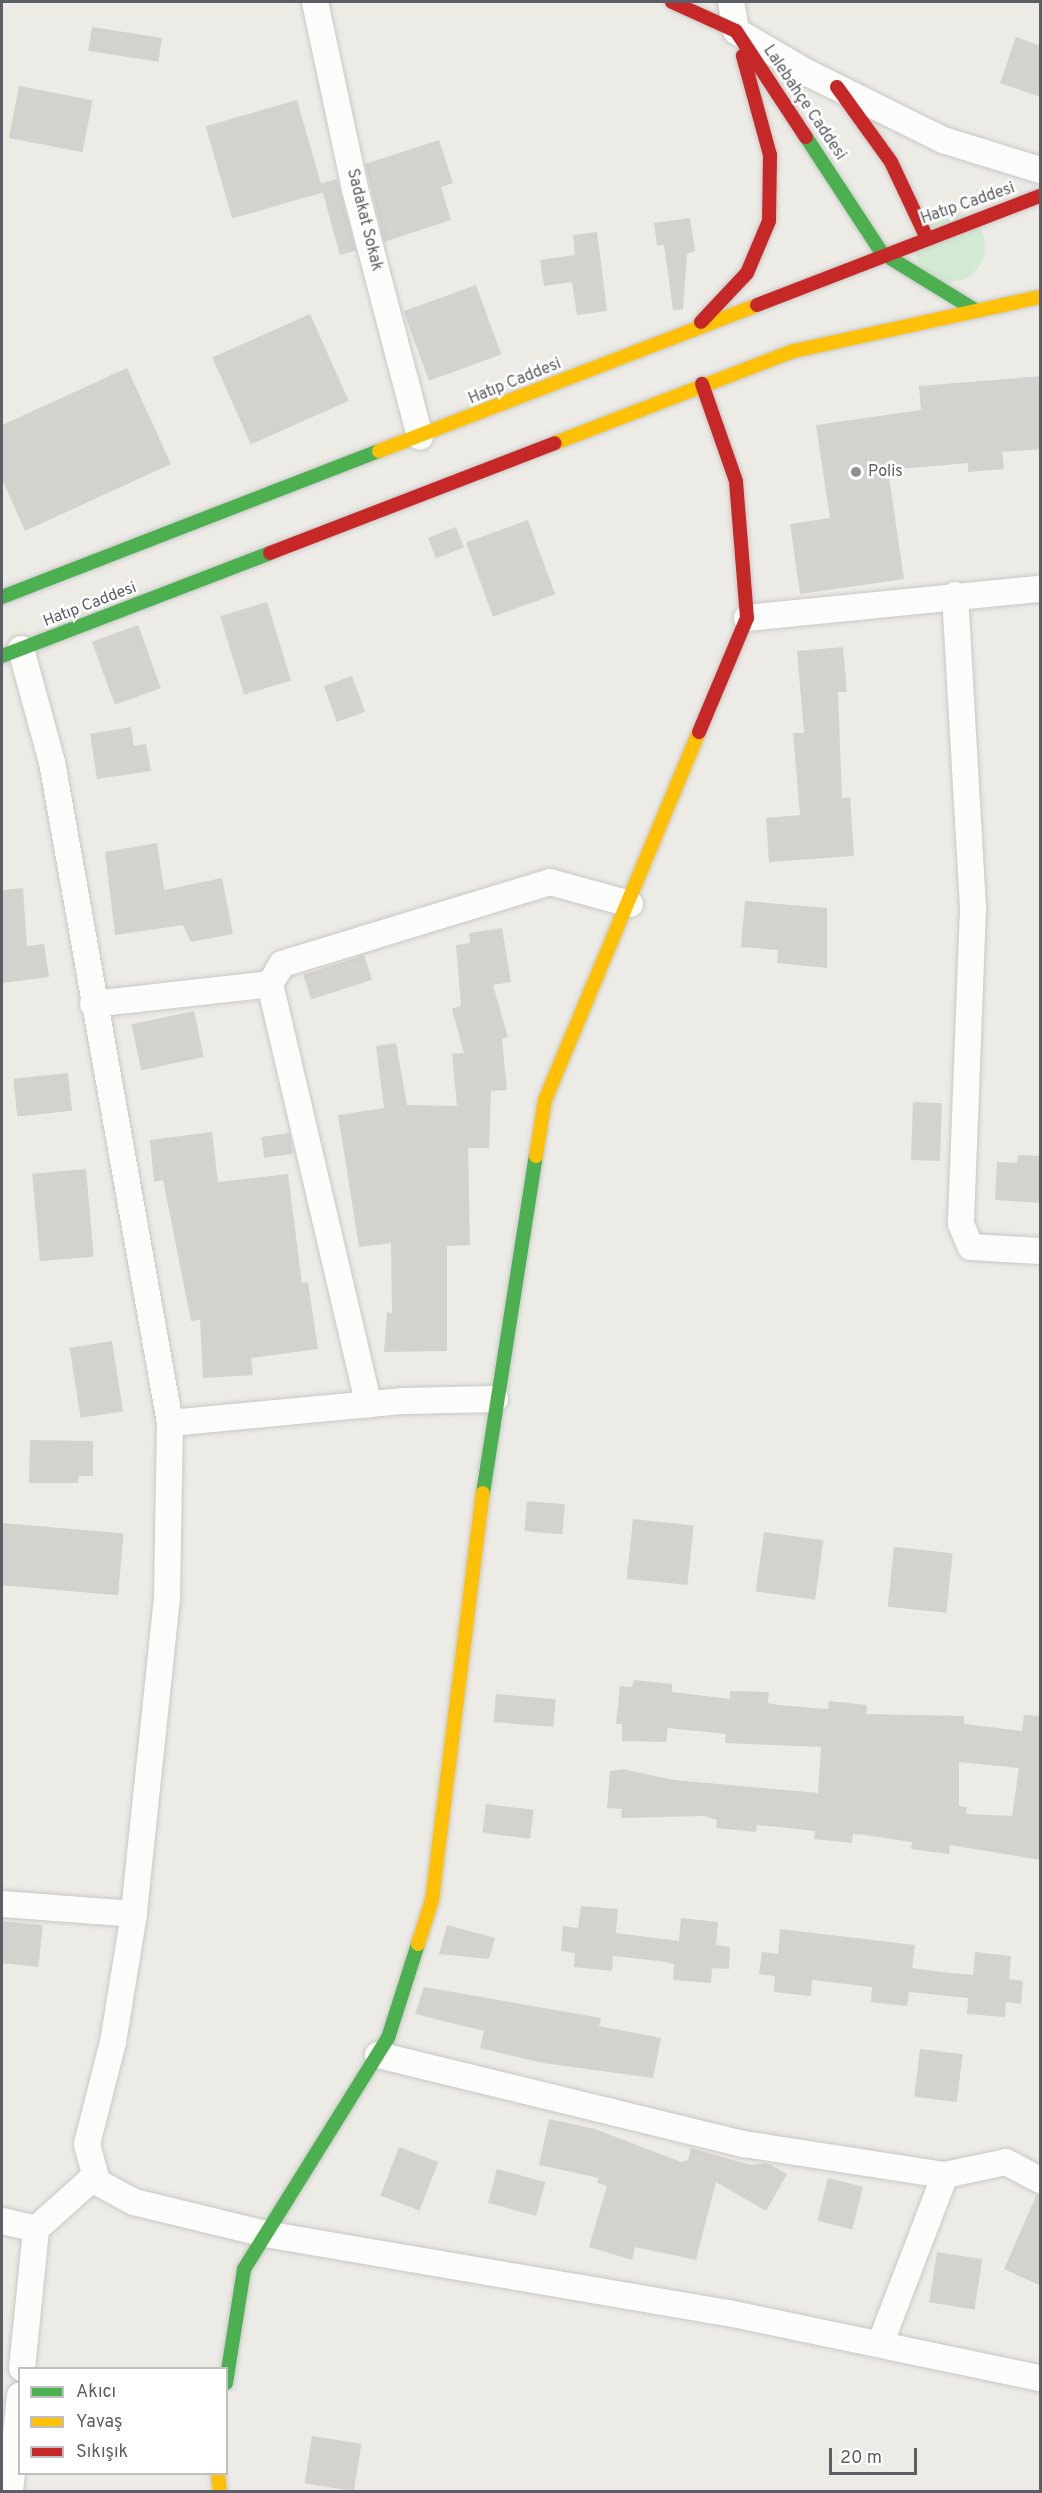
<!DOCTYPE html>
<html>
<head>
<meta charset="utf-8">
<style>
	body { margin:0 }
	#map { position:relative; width:1042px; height:2493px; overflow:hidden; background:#ecebe6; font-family:Overpass,sans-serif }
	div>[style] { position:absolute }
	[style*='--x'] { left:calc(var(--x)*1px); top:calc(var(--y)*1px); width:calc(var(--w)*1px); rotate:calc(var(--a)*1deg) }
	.green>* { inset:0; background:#d2ead1 }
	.round { border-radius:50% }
	.building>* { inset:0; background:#d3d2cf; transform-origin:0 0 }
	.roads { filter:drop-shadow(0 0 2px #c8c8c7) drop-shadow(0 0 2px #c8c8c7) }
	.street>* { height:26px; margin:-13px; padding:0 13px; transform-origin:13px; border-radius:13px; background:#fcfcfb }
	.fast>* { height:14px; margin:-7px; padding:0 7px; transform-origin:7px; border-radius:7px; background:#4caf50 }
	.slow>* { height:14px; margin:-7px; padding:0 7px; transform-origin:7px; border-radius:7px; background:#ffc107 }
	.jam>* { height:14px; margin:-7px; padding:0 7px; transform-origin:7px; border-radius:7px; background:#c62828 }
	.dots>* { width:16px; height:16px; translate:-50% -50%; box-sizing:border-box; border:3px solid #fff; border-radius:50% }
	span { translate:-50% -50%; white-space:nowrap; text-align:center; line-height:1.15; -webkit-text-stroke:5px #fff; paint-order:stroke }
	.street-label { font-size:16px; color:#5b5f65 }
	.poi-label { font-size:16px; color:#5b5f65 }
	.left { translate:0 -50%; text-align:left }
	.frame { position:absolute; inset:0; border:3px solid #5b5f65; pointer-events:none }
	.legend { position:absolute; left:18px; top:2367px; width:210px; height:108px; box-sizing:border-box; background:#fff; border:2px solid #bdbfc1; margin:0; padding:8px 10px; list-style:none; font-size:18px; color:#5b5f65 }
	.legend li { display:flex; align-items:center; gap:12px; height:30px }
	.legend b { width:30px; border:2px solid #bdbfc1 }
	.scale { position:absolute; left:829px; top:2448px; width:88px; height:27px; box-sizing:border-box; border:3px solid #5b5f65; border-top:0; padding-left:8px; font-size:18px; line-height:21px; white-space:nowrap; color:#5b5f65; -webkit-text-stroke:4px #fff; paint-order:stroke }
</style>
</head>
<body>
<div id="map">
	<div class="green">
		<i class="round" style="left:915px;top:212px;width:70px;height:70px"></i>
	</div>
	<div class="building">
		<i style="left:92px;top:27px;width:71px;height:24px;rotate:9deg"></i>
		<i style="clip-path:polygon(1016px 37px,1041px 46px,1041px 97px,1000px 83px)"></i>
		<i style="left:19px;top:86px;width:75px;height:53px;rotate:11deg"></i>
		<i style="left:297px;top:100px;width:96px;height:95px;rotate:74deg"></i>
		<i style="clip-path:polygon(439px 140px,453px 183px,441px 187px,451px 220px,384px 242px,365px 164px)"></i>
		<i style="left:337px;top:179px;width:74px;height:17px;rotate:75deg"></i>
		<i style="clip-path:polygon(690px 218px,695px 251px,687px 254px,683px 309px,673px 310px,664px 245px,657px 246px,654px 223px)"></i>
		<i style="clip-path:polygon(597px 232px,607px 311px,577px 315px,572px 282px,544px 286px,540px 260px,575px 255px,573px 235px)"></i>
		<i style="left:476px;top:285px;width:74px;height:77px;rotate:70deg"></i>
		<i style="left:310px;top:314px;width:95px;height:107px;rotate:66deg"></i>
		<i style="clip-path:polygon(127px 368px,171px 464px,25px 531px,2px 479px,2px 425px)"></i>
		<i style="clip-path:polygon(1041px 376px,1041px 449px,1002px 452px,1004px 469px,968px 472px,968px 463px,888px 470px,904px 579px,800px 594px,790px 524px,830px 518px,816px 425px,921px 410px,919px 386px)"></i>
		<i style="left:528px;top:520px;width:79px;height:66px;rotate:70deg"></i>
		<i style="left:456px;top:527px;width:22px;height:30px;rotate:69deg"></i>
		<i style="left:267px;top:602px;width:82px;height:49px;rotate:73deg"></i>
		<i style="left:138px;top:625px;width:67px;height:49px;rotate:70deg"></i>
		<i style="clip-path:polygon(843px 647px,847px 692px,838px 692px,842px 798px,850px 797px,854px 856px,769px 862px,766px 818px,800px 815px,793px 733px,804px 733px,797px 651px)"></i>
		<i style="left:352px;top:676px;width:38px;height:30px;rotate:70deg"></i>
		<i style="clip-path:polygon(131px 727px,134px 746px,146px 744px,151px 771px,97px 779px,90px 734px)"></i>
		<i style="clip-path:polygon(157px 843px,164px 890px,222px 878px,233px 934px,191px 942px,183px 925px,115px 935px,105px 852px)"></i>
		<i style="clip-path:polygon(23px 888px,27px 946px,44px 944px,49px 977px,2px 983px,2px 890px)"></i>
		<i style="clip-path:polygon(745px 901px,827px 908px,827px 968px,777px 963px,778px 950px,741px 947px)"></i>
		<i style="clip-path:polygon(502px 928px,511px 982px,493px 985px,508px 1037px,502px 1039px,507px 1090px,491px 1091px,489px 1148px,468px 1148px,470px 1245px,447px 1246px,447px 1351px,384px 1352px,387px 1312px,392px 1313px,391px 1243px,359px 1247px,338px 1115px,384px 1108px,376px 1046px,396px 1043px,407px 1105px,457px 1106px,452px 1054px,464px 1053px,452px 1009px,461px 1006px,456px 945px,470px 943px,469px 933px)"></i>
		<i style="left:364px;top:955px;width:26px;height:64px;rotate:72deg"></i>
		<i style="left:194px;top:1011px;width:47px;height:64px;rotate:78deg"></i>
		<i style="left:68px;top:1073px;width:38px;height:55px;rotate:84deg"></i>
		<i style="left:913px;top:1102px;width:29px;height:58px;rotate:2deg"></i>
		<i style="clip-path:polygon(212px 1132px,218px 1182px,288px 1174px,302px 1283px,308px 1282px,318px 1349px,251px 1358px,253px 1375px,203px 1378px,200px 1320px,191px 1321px,163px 1180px,154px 1182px,150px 1140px)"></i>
		<i style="left:290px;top:1133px;width:21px;height:29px;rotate:82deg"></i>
		<i style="clip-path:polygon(1018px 1155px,1041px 1156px,1041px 1203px,995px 1200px,997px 1162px,1017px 1163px)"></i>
		<i style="left:86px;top:1169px;width:88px;height:54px;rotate:85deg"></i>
		<i style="left:112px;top:1341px;width:71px;height:43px;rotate:81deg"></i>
		<i style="clip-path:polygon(30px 1440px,93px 1441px,93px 1476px,79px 1476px,78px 1483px,29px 1483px)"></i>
		<i style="left:527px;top:1501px;width:38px;height:30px;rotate:5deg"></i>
		<i style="left:633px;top:1519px;width:61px;height:60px;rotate:6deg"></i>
		<i style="left:3px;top:1523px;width:121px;height:62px;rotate:5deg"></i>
		<i style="left:764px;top:1532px;width:60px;height:60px;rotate:8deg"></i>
		<i style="left:894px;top:1547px;width:59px;height:60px;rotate:6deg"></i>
		<i style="clip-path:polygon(evenodd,634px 1680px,672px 1684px,672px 1692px,730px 1699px,730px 1691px,769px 1692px,768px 1703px,778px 1705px,828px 1709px,829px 1701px,867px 1705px,866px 1714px,964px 1716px,964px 1724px,1022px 1731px,1024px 1715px,1041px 1716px,1041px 1860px,950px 1845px,949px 1854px,911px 1849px,912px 1842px,865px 1835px,853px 1834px,852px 1843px,814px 1839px,815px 1831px,779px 1827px,757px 1825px,756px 1832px,716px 1828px,717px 1820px,704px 1816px,621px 1818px,622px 1809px,607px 1808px,610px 1771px,622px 1769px,674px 1780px,818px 1793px,821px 1747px,725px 1743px,726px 1734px,668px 1728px,666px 1742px,622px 1741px,622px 1724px,616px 1724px,620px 1686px,632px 1687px,634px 1680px,959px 1762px,1019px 1768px,1012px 1816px,966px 1814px,967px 1807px,959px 1806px,959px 1762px)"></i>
		<i style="left:496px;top:1694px;width:60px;height:28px;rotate:5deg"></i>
		<i style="left:486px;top:1804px;width:48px;height:29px;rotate:7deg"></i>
		<i style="clip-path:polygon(581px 1906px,618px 1909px,616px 1933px,631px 1935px,679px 1941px,681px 1918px,718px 1922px,716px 1945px,730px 1947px,729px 1969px,712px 1968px,711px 1983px,673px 1980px,674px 1964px,659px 1961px,613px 1956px,612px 1971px,574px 1967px,575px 1953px,561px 1951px,563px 1926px,578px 1928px)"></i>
		<i style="left:2px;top:1921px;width:41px;height:42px;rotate:6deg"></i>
		<i style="clip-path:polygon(447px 1925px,495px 1938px,489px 1959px,439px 1954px)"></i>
		<i style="clip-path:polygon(780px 1929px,915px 1945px,912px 1968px,950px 1973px,973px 1975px,975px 1952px,1011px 1956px,1009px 1979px,1023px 1981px,1021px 2004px,1006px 2002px,1005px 2017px,967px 2014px,968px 1998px,909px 1992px,907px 2006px,871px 2002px,872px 1987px,812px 1980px,811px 1996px,774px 1992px,775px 1976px,759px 1974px,762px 1952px,778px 1954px)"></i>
		<i style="clip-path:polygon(424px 1987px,601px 2018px,599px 2026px,661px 2038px,653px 2078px,543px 2063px,480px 2048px,484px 2031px,415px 2014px)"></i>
		<i style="left:920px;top:2049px;width:43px;height:48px;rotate:7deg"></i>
		<i style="clip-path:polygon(549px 2119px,595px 2129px,681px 2162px,688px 2160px,691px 2148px,750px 2165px,767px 2163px,787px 2174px,766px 2211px,716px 2182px,696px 2260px,635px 2247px,632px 2260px,589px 2247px,607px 2186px,597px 2183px,599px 2178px,539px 2165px)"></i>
		<i style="left:399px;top:2147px;width:42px;height:52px;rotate:21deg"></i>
		<i style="left:497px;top:2169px;width:50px;height:35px;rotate:15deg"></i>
		<i style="left:828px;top:2178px;width:36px;height:44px;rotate:14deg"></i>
		<i style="clip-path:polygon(1037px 2194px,1041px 2195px,1041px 2286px,1004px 2269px)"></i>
		<i style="left:937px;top:2252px;width:46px;height:51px;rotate:9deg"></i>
		<i style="left:312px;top:2436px;width:50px;height:48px;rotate:9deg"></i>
	</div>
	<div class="roads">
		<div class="street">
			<i style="--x:315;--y:2;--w:191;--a:77.9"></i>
			<i style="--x:355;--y:189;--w:256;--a:75.3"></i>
			<i style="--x:731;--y:2;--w:29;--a:80"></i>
			<i style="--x:736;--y:31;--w:83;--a:30.3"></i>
			<i style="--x:808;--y:73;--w:151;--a:26.4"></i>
			<i style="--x:943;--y:140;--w:102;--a:17.2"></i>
			<i style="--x:955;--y:595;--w:315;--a:86.7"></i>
			<i style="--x:973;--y:909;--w:315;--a:92.2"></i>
			<i style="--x:961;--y:1224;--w:25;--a:67"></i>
			<i style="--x:971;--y:1247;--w:69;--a:3.3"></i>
			<i style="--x:747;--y:618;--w:294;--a:-5.7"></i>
			<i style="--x:21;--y:649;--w:117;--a:74.7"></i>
			<i style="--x:52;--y:762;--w:671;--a:79.88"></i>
			<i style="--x:170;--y:1423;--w:175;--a:91"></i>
			<i style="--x:167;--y:1598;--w:318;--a:96"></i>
			<i style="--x:134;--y:1914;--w:130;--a:99.3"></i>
			<i style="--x:113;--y:2042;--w:105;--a:104.3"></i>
			<i style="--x:87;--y:2144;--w:39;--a:75"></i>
			<i style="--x:97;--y:2182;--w:42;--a:28.4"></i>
			<i style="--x:134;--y:2202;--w:135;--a:13.7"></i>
			<i style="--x:265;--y:2234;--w:470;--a:9.7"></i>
			<i style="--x:728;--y:2313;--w:319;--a:11.8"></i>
			<i style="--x:270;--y:984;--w:23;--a:-59"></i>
			<i style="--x:282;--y:964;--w:280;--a:-17"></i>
			<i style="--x:550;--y:882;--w:83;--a:15.4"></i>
			<i style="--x:93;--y:1004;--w:178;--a:-6.4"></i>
			<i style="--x:270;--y:984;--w:432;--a:76.8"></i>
			<i style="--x:170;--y:1423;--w:235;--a:-5.4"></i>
			<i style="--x:404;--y:1401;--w:91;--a:-1.3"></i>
			<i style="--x:2;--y:1904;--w:132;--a:4.3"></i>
			<i style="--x:378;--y:2055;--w:377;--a:13.7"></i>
			<i style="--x:744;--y:2144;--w:203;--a:8.8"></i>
			<i style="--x:945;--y:2175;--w:181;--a:111"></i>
			<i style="--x:945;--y:2175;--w:62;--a:-12"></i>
			<i style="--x:1006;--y:2162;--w:38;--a:28"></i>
			<i style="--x:2;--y:2221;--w:35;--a:13"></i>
			<i style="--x:36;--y:2229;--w:79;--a:-41.9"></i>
			<i style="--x:22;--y:2368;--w:140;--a:-84.2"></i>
			<i style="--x:10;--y:2492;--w:97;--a:-84.1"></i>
		</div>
		<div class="fast">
			<i style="--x:806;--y:137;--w:139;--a:56.8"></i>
			<i style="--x:882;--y:253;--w:109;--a:31.5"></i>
			<i style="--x:2;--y:597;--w:404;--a:-21.2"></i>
			<i style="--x:2;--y:656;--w:287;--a:-21"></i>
			<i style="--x:483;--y:1493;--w:341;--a:-81.1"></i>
			<i style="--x:226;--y:2383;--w:115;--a:-81"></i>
			<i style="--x:244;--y:2269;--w:272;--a:-58.1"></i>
			<i style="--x:388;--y:2038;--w:99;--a:-72.3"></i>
		</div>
		<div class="slow">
			<i style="--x:555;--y:443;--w:256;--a:-21.1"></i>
			<i style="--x:794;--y:351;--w:252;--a:-12.4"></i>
			<i style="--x:379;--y:451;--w:405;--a:-21.1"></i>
			<i style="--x:536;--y:1156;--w:57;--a:-80.9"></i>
			<i style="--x:545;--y:1100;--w:399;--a:-67.3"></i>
			<i style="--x:418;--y:1944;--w:46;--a:-72.3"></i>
			<i style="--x:432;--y:1900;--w:410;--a:-82.9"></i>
			<i style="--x:218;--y:2474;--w:18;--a:84"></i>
		</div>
		<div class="jam">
			<i style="--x:672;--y:2;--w:70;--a:24.4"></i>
			<i style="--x:736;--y:31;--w:127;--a:56.6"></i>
			<i style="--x:837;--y:87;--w:92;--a:54.2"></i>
			<i style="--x:891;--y:162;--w:82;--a:64.7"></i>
			<i style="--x:757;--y:305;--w:303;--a:-21.1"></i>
			<i style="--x:701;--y:322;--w:67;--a:-46.8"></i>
			<i style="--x:747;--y:273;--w:56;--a:-67.1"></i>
			<i style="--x:769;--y:221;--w:66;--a:-89.1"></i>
			<i style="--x:770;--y:155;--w:103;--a:-105.3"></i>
			<i style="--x:270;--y:553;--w:305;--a:-21.1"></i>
			<i style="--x:699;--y:732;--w:124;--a:-67.2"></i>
			<i style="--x:747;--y:618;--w:137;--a:-94.6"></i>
			<i style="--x:736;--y:481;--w:103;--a:-109.3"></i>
		</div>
	</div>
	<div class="dots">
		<i style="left:856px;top:472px;background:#8e9092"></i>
	</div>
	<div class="street-label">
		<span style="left:804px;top:103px;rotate:56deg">Lalebahçe Caddesi</span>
		<span style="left:968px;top:204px;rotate:-19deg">Hatıp Caddesi</span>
		<span style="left:364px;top:220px;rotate:76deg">Sadakat Sokak</span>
		<span style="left:515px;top:382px;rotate:-22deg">Hatıp Caddesi</span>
		<span style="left:90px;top:605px;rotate:-21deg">Hatıp Caddesi</span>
	</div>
	<div class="poi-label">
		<span class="left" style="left:868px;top:472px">Polis</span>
	</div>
	<div class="frame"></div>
	<ul class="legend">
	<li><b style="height:8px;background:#4caf50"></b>Akıcı</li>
	<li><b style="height:8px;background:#ffc107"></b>Yavaş</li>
	<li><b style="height:8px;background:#c62828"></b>Sıkışık</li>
	</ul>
	<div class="scale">20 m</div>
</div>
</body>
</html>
